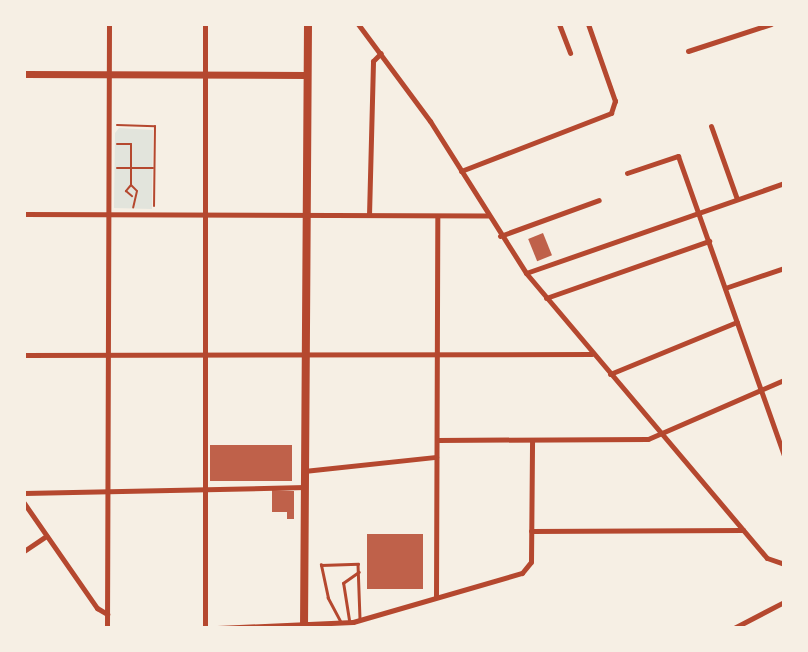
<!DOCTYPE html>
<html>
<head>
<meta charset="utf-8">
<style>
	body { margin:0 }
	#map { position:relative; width:808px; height:652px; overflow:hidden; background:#f6efe4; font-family:Arial,sans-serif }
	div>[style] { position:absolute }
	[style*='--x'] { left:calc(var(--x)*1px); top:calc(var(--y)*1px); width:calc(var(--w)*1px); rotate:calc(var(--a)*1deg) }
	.green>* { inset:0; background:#e2e4dc }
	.building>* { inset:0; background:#bf614a; transform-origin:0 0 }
	.path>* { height:2px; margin:-1px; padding:0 1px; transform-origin:1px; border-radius:1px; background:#b5482f }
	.service>* { height:2.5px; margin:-1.25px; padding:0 1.25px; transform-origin:1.25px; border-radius:1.25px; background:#b5482f }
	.minor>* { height:5px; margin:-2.5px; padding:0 2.5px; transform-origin:2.5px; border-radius:2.5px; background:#b5482f }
	.tertiary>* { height:7px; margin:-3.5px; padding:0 3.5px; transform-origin:3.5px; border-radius:3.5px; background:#b5482f }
	.secondary>* { height:8px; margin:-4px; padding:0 4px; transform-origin:4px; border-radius:4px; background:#b5482f }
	span { translate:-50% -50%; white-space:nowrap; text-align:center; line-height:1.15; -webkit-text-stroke:5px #f6efe4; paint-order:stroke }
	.frame { position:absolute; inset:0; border:26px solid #f6efe4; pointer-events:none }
</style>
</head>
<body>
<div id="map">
	<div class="green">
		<i style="clip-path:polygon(119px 128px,153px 130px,152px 209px,114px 208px,115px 133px)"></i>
	</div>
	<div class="building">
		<i style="left:543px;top:233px;width:24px;height:16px;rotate:68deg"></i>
		<i style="left:292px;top:445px;width:36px;height:82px;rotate:90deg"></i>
		<i style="clip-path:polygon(272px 490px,294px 491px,294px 519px,287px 519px,287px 512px,272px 512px)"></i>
		<i style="left:367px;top:534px;width:56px;height:55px"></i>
	</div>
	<div class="path">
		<i style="--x:117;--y:125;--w:38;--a:2"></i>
		<i style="--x:155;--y:126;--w:80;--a:90.7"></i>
		<i style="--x:117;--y:144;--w:14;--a:0"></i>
		<i style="--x:131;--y:144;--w:41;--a:90"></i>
		<i style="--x:131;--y:185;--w:8;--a:45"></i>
		<i style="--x:137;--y:191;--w:17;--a:103"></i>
		<i style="--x:117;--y:168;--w:36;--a:0"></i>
		<i style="--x:131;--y:185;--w:8;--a:130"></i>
		<i style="--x:126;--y:191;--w:8;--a:40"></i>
	</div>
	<div class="service">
		<i style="--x:349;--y:620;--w:37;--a:-99"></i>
		<i style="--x:343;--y:583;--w:19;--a:-35"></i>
		<i style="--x:340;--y:621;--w:26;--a:-118"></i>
		<i style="--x:328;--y:598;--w:34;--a:-102"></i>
		<i style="--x:321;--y:565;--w:37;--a:-2"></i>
		<i style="--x:358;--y:564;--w:55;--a:87.9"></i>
	</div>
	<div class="minor">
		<i style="--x:205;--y:24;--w:604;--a:90"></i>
		<i style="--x:358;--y:24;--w:121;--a:53.4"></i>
		<i style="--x:430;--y:121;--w:180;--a:57.7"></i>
		<i style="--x:526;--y:273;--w:373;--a:49.8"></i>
		<i style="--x:767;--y:558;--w:18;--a:19"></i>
		<i style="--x:559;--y:24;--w:31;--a:69"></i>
		<i style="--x:688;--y:51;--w:87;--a:-18"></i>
		<i style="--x:711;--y:126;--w:77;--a:70.4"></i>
		<i style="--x:461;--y:171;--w:161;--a:-21.1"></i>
		<i style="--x:611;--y:113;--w:13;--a:-72"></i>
		<i style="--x:615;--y:101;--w:82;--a:-109.3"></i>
		<i style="--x:627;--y:173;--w:54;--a:-18.4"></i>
		<i style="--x:678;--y:156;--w:317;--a:70.5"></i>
		<i style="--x:24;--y:214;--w:464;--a:0.2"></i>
		<i style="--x:369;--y:215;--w:154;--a:-88.5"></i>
		<i style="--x:373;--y:61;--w:11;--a:-45"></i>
		<i style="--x:500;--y:236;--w:105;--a:-20"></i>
		<i style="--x:526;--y:273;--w:273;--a:-19.2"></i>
		<i style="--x:725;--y:288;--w:62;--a:-18.7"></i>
		<i style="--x:546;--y:298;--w:173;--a:-19.3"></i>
		<i style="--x:24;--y:355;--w:568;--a:-0.1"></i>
		<i style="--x:610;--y:374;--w:137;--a:-22.3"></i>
		<i style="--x:437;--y:440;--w:211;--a:-0.3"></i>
		<i style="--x:648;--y:439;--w:148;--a:-23.5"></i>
		<i style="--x:304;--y:471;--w:133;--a:-6.1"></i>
		<i style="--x:24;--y:493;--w:281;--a:-1.2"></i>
		<i style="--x:24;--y:503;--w:128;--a:55.2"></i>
		<i style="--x:97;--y:608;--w:12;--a:31"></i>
		<i style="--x:531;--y:531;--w:212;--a:-0.3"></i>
		<i style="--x:24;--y:551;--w:27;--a:-34"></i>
		<i style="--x:436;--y:597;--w:381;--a:-89.8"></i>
		<i style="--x:107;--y:628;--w:604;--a:-89.81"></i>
		<i style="--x:217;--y:628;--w:136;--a:-2.5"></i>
		<i style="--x:353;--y:622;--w:176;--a:-16.2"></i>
		<i style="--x:522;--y:573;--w:14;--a:-51"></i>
		<i style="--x:531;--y:562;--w:122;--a:-89.5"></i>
		<i style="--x:734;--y:628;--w:56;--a:-27.5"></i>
	</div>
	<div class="tertiary">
		<i style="--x:24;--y:74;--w:283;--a:0.2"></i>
	</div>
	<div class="secondary">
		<i style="--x:304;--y:628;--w:604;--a:-89.62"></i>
	</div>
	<div class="frame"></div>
</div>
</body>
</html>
